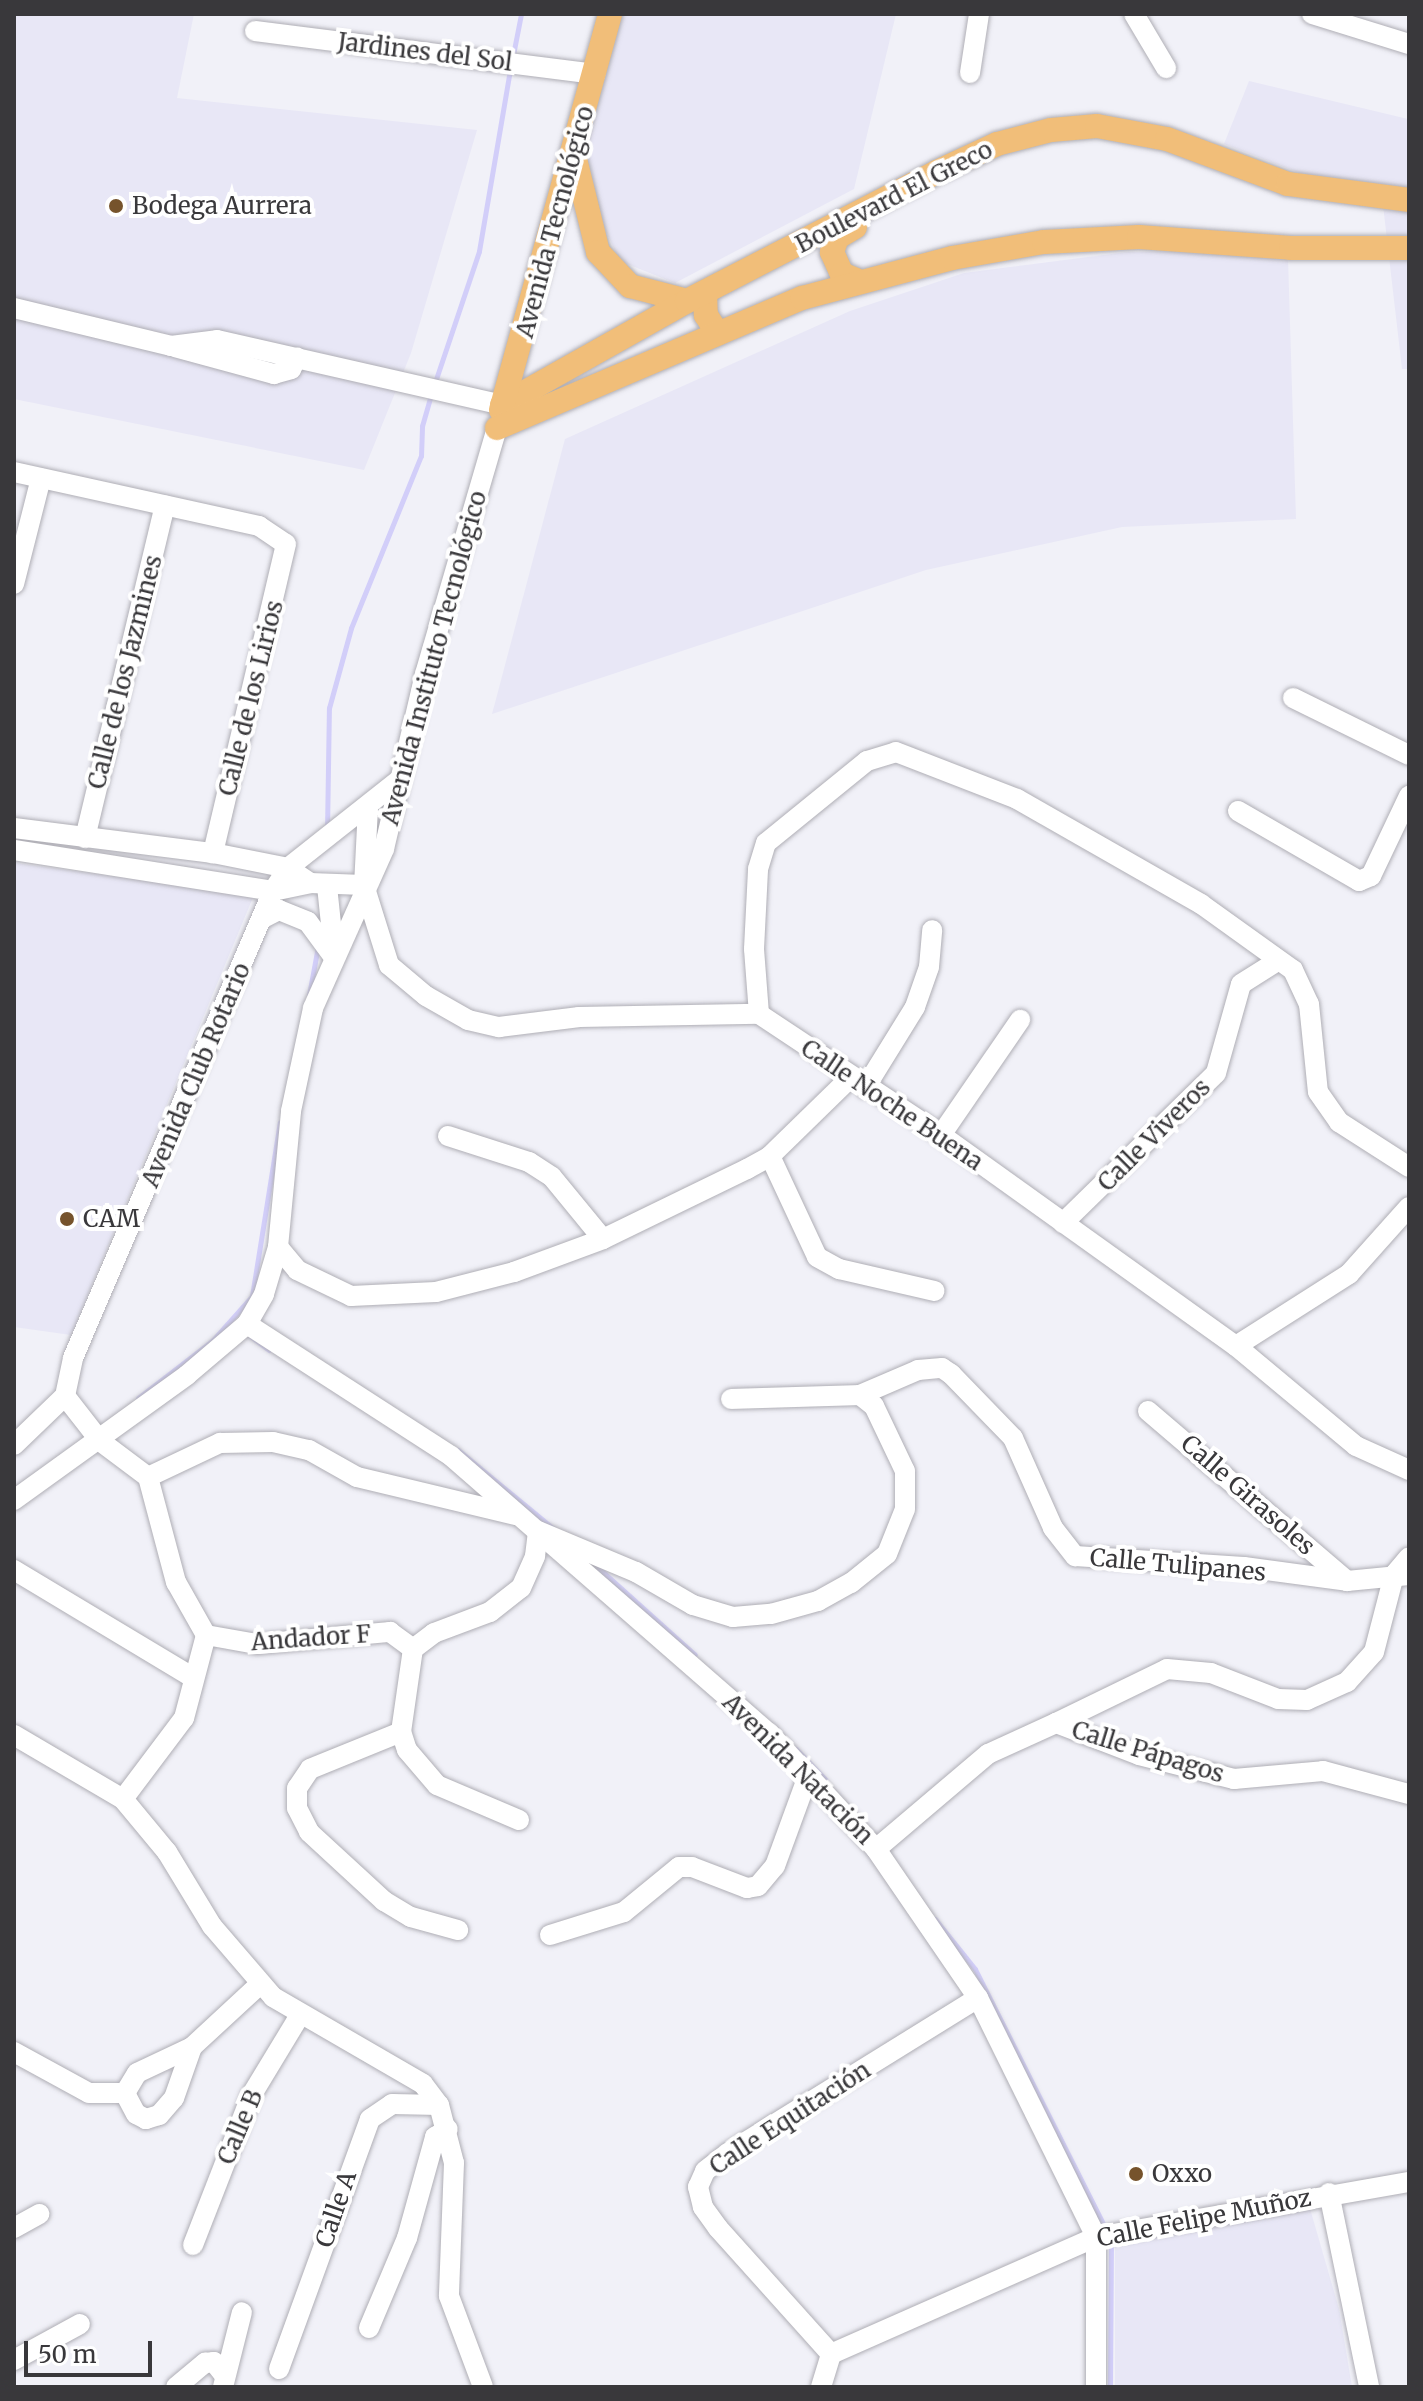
<!DOCTYPE html>
<html>
<head>
<meta charset="utf-8">
<style>
	body { margin:0 }
	#map { position:relative; width:1423px; height:2401px; overflow:hidden; background:#f1f1f8; font-family:Merriweather,serif }
	div>[style] { position:absolute }
	[style*='--x'] { left:calc(var(--x)*1px); top:calc(var(--y)*1px); width:calc(var(--w)*1px); rotate:calc(var(--a)*1deg) }
	.built>* { inset:0; background:#e8e7f6 }
	.stream>* { height:5px; margin:-2.5px; padding:0 2.5px; transform-origin:2.5px; border-radius:2.5px; background:#d2cef9 }
	.roads { filter:drop-shadow(0 0 2px #afaeb5) drop-shadow(0 0 2px #afaeb5) }
	.minor>* { height:20px; margin:-10px; padding:0 10px; transform-origin:10px; border-radius:10px; background:#fff }
	.major>* { height:24px; margin:-12px; padding:0 12px; transform-origin:12px; border-radius:12px; background:#f1be79 }
	.dots>* { width:22px; height:22px; translate:-50% -50%; box-sizing:border-box; border:4px solid #fff; border-radius:50% }
	span { translate:-50% -50%; white-space:nowrap; text-align:center; line-height:1.15; -webkit-text-stroke:8px #fff; paint-order:stroke }
	.street-label { font-size:24px; color:#39383b }
	.poi-label { font-size:24px; color:#39383b }
	.left { translate:0 -50%; text-align:left }
	.frame { position:absolute; inset:0; border:16px solid #39383b; pointer-events:none }
	.scale { position:absolute; left:24px; top:2341px; width:128px; height:36px; box-sizing:border-box; border:4px solid #39383b; border-top:0; padding-left:10px; font-size:24px; line-height:28px; white-space:nowrap; color:#39383b; -webkit-text-stroke:6px #fff; paint-order:stroke }
</style>
</head>
<body>
<div id="map">
	<div class="built">
		<i style="clip-path:polygon(14px 14px,194px 14px,177px 98px,477px 130px,411px 353px,364px 470px,14px 399px)"></i>
		<i style="clip-path:polygon(618px 14px,896px 14px,854px 189px,675px 283px,620px 261px,577px 170px)"></i>
		<i style="clip-path:polygon(1249px 81px,1408px 119px,1409px 369px,1402px 369px,1381px 188px,1305px 175px,1224px 144px)"></i>
		<i style="clip-path:polygon(1223px 251px,1288px 258px,1296px 519px,1122px 527px,926px 570px,492px 714px,565px 439px,850px 311px,964px 273px,1127px 252px)"></i>
		<i style="clip-path:polygon(14px 863px,254px 895px,71px 1335px,14px 1327px)"></i>
		<i style="clip-path:polygon(1309px 2205px,1339px 2309px,1352px 2387px,1115px 2387px,1115px 2240px)"></i>
	</div>
	<div class="stream">
		<i style="--x:512;--y:60;--w:47;--a:-78.9"></i>
		<i style="--x:434;--y:385;--w:141;--a:-71.4"></i>
		<i style="--x:479;--y:251;--w:185;--a:-80.3"></i>
		<i style="--x:327;--y:831;--w:123;--a:-89.1"></i>
		<i style="--x:329;--y:708;--w:83;--a:-74.6"></i>
		<i style="--x:351;--y:628;--w:186;--a:-67.9"></i>
		<i style="--x:421;--y:456;--w:30;--a:-88"></i>
		<i style="--x:422;--y:426;--w:32;--a:-74"></i>
		<i style="--x:309;--y:995;--w:50;--a:-79.6"></i>
		<i style="--x:245;--y:1332;--w:30;--a:37"></i>
		<i style="--x:138;--y:1398;--w:95;--a:-37.7"></i>
		<i style="--x:213;--y:1340;--w:59;--a:-48.4"></i>
		<i style="--x:252;--y:1296;--w:176;--a:-80.9"></i>
		<i style="--x:458;--y:1450;--w:126;--a:39.5"></i>
		<i style="--x:593;--y:1563;--w:137;--a:42"></i>
		<i style="--x:796;--y:1749;--w:42;--a:46"></i>
		<i style="--x:935;--y:1919;--w:64;--a:51.3"></i>
		<i style="--x:975;--y:1969;--w:290;--a:63.3"></i>
		<i style="--x:1110;--y:2387;--w:146;--a:-89.6"></i>
	</div>
	<div class="roads">
		<div class="minor">
			<i style="--x:1134;--y:14;--w:63;--a:59.3"></i>
			<i style="--x:1312;--y:14;--w:102;--a:17.2"></i>
			<i style="--x:255;--y:31;--w:343;--a:7.2"></i>
			<i style="--x:970;--y:73;--w:60;--a:-81.3"></i>
			<i style="--x:14;--y:308;--w:162;--a:13.6"></i>
			<i style="--x:171;--y:346;--w:46;--a:-7.4"></i>
			<i style="--x:217;--y:340;--w:292;--a:12.8"></i>
			<i style="--x:175;--y:347;--w:103;--a:15.3"></i>
			<i style="--x:274;--y:374;--w:18;--a:-16"></i>
			<i style="--x:291;--y:369;--w:13;--a:-61"></i>
			<i style="--x:14;--y:472;--w:251;--a:12.4"></i>
			<i style="--x:259;--y:526;--w:32;--a:34"></i>
			<i style="--x:286;--y:544;--w:318;--a:103.3"></i>
			<i style="--x:14;--y:584;--w:109;--a:-75.7"></i>
			<i style="--x:1293;--y:698;--w:129;--a:26.2"></i>
			<i style="--x:368;--y:807;--w:78;--a:92.9"></i>
			<i style="--x:364;--y:885;--w:84;--a:72.6"></i>
			<i style="--x:389;--y:965;--w:48;--a:40"></i>
			<i style="--x:426;--y:996;--w:48;--a:29.7"></i>
			<i style="--x:468;--y:1020;--w:32;--a:13"></i>
			<i style="--x:499;--y:1027;--w:81;--a:-7.1"></i>
			<i style="--x:579;--y:1017;--w:180;--a:-1"></i>
			<i style="--x:759;--y:1014;--w:219;--a:33.6"></i>
			<i style="--x:941;--y:1135;--w:363;--a:35.6"></i>
			<i style="--x:1236;--y:1346;--w:156;--a:39.8"></i>
			<i style="--x:1356;--y:1446;--w:58;--a:24.4"></i>
			<i style="--x:1238;--y:811;--w:140;--a:30"></i>
			<i style="--x:1359;--y:881;--w:13;--a:-23"></i>
			<i style="--x:1371;--y:876;--w:89;--a:-64.6"></i>
			<i style="--x:14;--y:828;--w:201;--a:7.2"></i>
			<i style="--x:213;--y:853;--w:76;--a:11.3"></i>
			<i style="--x:288;--y:868;--w:142;--a:-38.4"></i>
			<i style="--x:85;--y:838;--w:342;--a:-76.5"></i>
			<i style="--x:14;--y:850;--w:262;--a:9"></i>
			<i style="--x:273;--y:891;--w:38;--a:-12"></i>
			<i style="--x:310;--y:883;--w:54;--a:2.1"></i>
			<i style="--x:263;--y:918;--w:18;--a:-27"></i>
			<i style="--x:279;--y:910;--w:31;--a:22"></i>
			<i style="--x:308;--y:922;--w:42;--a:53.7"></i>
			<i style="--x:325;--y:939;--w:16;--a:-68"></i>
			<i style="--x:331;--y:924;--w:38;--a:-96"></i>
			<i style="--x:759;--y:1014;--w:65;--a:-94.4"></i>
			<i style="--x:754;--y:949;--w:80;--a:-87.1"></i>
			<i style="--x:758;--y:869;--w:27;--a:-73"></i>
			<i style="--x:766;--y:843;--w:130;--a:-39.1"></i>
			<i style="--x:867;--y:761;--w:30;--a:-17"></i>
			<i style="--x:896;--y:752;--w:130;--a:21.2"></i>
			<i style="--x:1017;--y:799;--w:212;--a:29.7"></i>
			<i style="--x:1201;--y:904;--w:113;--a:35.7"></i>
			<i style="--x:1293;--y:970;--w:38;--a:65"></i>
			<i style="--x:1309;--y:1004;--w:88;--a:84.2"></i>
			<i style="--x:1318;--y:1092;--w:37;--a:55"></i>
			<i style="--x:1339;--y:1122;--w:83;--a:32.7"></i>
			<i style="--x:865;--y:1088;--w:95;--a:-58.3"></i>
			<i style="--x:915;--y:1007;--w:42;--a:-70.7"></i>
			<i style="--x:929;--y:967;--w:37;--a:-85"></i>
			<i style="--x:941;--y:1135;--w:140;--a:-55.5"></i>
			<i style="--x:448;--y:1136;--w:85;--a:17.8"></i>
			<i style="--x:529;--y:1162;--w:27;--a:33"></i>
			<i style="--x:552;--y:1177;--w:80;--a:50.6"></i>
			<i style="--x:770;--y:1156;--w:111;--a:65"></i>
			<i style="--x:817;--y:1257;--w:25;--a:29"></i>
			<i style="--x:839;--y:1269;--w:98;--a:12.9"></i>
			<i style="--x:1063;--y:1223;--w:214;--a:-44.4"></i>
			<i style="--x:1216;--y:1073;--w:92;--a:-74.3"></i>
			<i style="--x:1241;--y:984;--w:41;--a:-32.2"></i>
			<i style="--x:278;--y:1247;--w:30;--a:50"></i>
			<i style="--x:297;--y:1270;--w:60;--a:25.7"></i>
			<i style="--x:351;--y:1296;--w:85;--a:-2.7"></i>
			<i style="--x:436;--y:1292;--w:81;--a:-14.4"></i>
			<i style="--x:514;--y:1272;--w:95;--a:-20.3"></i>
			<i style="--x:603;--y:1239;--w:160;--a:-25.9"></i>
			<i style="--x:747;--y:1169;--w:26;--a:-29"></i>
			<i style="--x:770;--y:1156;--w:112;--a:-44.3"></i>
			<i style="--x:247;--y:1324;--w:243;--a:32.9"></i>
			<i style="--x:451;--y:1456;--w:422;--a:41.1"></i>
			<i style="--x:769;--y:1733;--w:158;--a:47.3"></i>
			<i style="--x:876;--y:1849;--w:181;--a:55.6"></i>
			<i style="--x:978;--y:1998;--w:267;--a:63.7"></i>
			<i style="--x:1096;--y:2237;--w:150;--a:90"></i>
			<i style="--x:1236;--y:1346;--w:134;--a:-32.5"></i>
			<i style="--x:1349;--y:1274;--w:90;--a:-48.2"></i>
			<i style="--x:860;--y:1395;--w:63;--a:-23.3"></i>
			<i style="--x:918;--y:1370;--w:24;--a:-5"></i>
			<i style="--x:942;--y:1368;--w:11;--a:34"></i>
			<i style="--x:951;--y:1374;--w:89;--a:45.9"></i>
			<i style="--x:1013;--y:1438;--w:98;--a:66"></i>
			<i style="--x:1053;--y:1528;--w:36;--a:52"></i>
			<i style="--x:1075;--y:1556;--w:169;--a:3.7"></i>
			<i style="--x:1244;--y:1567;--w:104;--a:7.7"></i>
			<i style="--x:1347;--y:1581;--w:62;--a:-5.5"></i>
			<i style="--x:65;--y:1396;--w:57;--a:52.1"></i>
			<i style="--x:100;--y:1441;--w:60;--a:36.9"></i>
			<i style="--x:148;--y:1477;--w:109;--a:75.1"></i>
			<i style="--x:176;--y:1582;--w:61;--a:60.5"></i>
			<i style="--x:206;--y:1635;--w:86;--a:104.8"></i>
			<i style="--x:184;--y:1718;--w:101;--a:127"></i>
			<i style="--x:1148;--y:1411;--w:262;--a:40.5"></i>
			<i style="--x:14;--y:1445;--w:71;--a:-43.9"></i>
			<i style="--x:65;--y:1396;--w:39;--a:-78"></i>
			<i style="--x:73;--y:1358;--w:508;--a:-66.82"></i>
			<i style="--x:273;--y:891;--w:27;--a:-57"></i>
			<i style="--x:288;--y:868;--w:27;--a:34"></i>
			<i style="--x:148;--y:1477;--w:80;--a:-25.3"></i>
			<i style="--x:220;--y:1443;--w:53;--a:-1.1"></i>
			<i style="--x:273;--y:1442;--w:37;--a:13"></i>
			<i style="--x:309;--y:1450;--w:55;--a:29.4"></i>
			<i style="--x:357;--y:1477;--w:163;--a:13.5"></i>
			<i style="--x:14;--y:1500;--w:213;--a:-35.8"></i>
			<i style="--x:187;--y:1375;--w:79;--a:-40.4"></i>
			<i style="--x:247;--y:1324;--w:34;--a:-60"></i>
			<i style="--x:264;--y:1294;--w:49;--a:-73.4"></i>
			<i style="--x:278;--y:1247;--w:137;--a:-84.5"></i>
			<i style="--x:291;--y:1111;--w:105;--a:-77.9"></i>
			<i style="--x:313;--y:1008;--w:174;--a:-65.9"></i>
			<i style="--x:384;--y:849;--w:180;--a:-76.8"></i>
			<i style="--x:425;--y:674;--w:256;--a:-73.7"></i>
			<i style="--x:14;--y:1570;--w:208;--a:31"></i>
			<i style="--x:206;--y:1635;--w:52;--a:10"></i>
			<i style="--x:257;--y:1644;--w:134;--a:-5.2"></i>
			<i style="--x:390;--y:1632;--w:29;--a:36"></i>
			<i style="--x:1056;--y:1723;--w:123;--a:-25.9"></i>
			<i style="--x:1167;--y:1669;--w:44;--a:5.2"></i>
			<i style="--x:1211;--y:1673;--w:72;--a:21.2"></i>
			<i style="--x:1278;--y:1699;--w:29;--a:2"></i>
			<i style="--x:1307;--y:1700;--w:44;--a:-24.2"></i>
			<i style="--x:1347;--y:1682;--w:40;--a:-48"></i>
			<i style="--x:1374;--y:1652;--w:80;--a:-75.4"></i>
			<i style="--x:1394;--y:1575;--w:23;--a:-50"></i>
			<i style="--x:401;--y:1732;--w:98;--a:157.9"></i>
			<i style="--x:310;--y:1769;--w:23;--a:124"></i>
			<i style="--x:297;--y:1788;--w:20;--a:90"></i>
			<i style="--x:297;--y:1808;--w:27;--a:63"></i>
			<i style="--x:309;--y:1832;--w:102;--a:42.6"></i>
			<i style="--x:384;--y:1901;--w:31;--a:31"></i>
			<i style="--x:411;--y:1917;--w:49;--a:15.5"></i>
			<i style="--x:14;--y:1735;--w:126;--a:30.4"></i>
			<i style="--x:123;--y:1799;--w:69;--a:50.3"></i>
			<i style="--x:167;--y:1852;--w:87;--a:58.7"></i>
			<i style="--x:212;--y:1926;--w:94;--a:49.3"></i>
			<i style="--x:273;--y:1997;--w:173;--a:30.1"></i>
			<i style="--x:423;--y:2084;--w:26;--a:53"></i>
			<i style="--x:439;--y:2105;--w:60;--a:75.5"></i>
			<i style="--x:454;--y:2163;--w:133;--a:92.2"></i>
			<i style="--x:449;--y:2296;--w:97;--a:69.5"></i>
			<i style="--x:519;--y:1820;--w:89;--a:-156.9"></i>
			<i style="--x:437;--y:1785;--w:46;--a:-130.6"></i>
			<i style="--x:407;--y:1750;--w:19;--a:-108"></i>
			<i style="--x:401;--y:1732;--w:84;--a:-81.8"></i>
			<i style="--x:413;--y:1649;--w:26;--a:-37"></i>
			<i style="--x:434;--y:1633;--w:60;--a:-20.6"></i>
			<i style="--x:490;--y:1612;--w:39;--a:-38"></i>
			<i style="--x:521;--y:1588;--w:35;--a:-66"></i>
			<i style="--x:535;--y:1556;--w:25;--a:-83"></i>
			<i style="--x:538;--y:1531;--w:106;--a:22.7"></i>
			<i style="--x:636;--y:1572;--w:66;--a:30.1"></i>
			<i style="--x:693;--y:1605;--w:42;--a:16.7"></i>
			<i style="--x:733;--y:1617;--w:38;--a:-5"></i>
			<i style="--x:771;--y:1614;--w:49;--a:-15.5"></i>
			<i style="--x:818;--y:1601;--w:38;--a:-29"></i>
			<i style="--x:851;--y:1583;--w:46;--a:-38.9"></i>
			<i style="--x:887;--y:1554;--w:48;--a:-68.2"></i>
			<i style="--x:905;--y:1509;--w:38;--a:-90"></i>
			<i style="--x:905;--y:1471;--w:72;--a:-115.5"></i>
			<i style="--x:874;--y:1406;--w:18;--a:-142"></i>
			<i style="--x:860;--y:1395;--w:129;--a:178.2"></i>
			<i style="--x:876;--y:1849;--w:147;--a:-40.3"></i>
			<i style="--x:988;--y:1754;--w:75;--a:-24.5"></i>
			<i style="--x:1056;--y:1723;--w:89;--a:21.1"></i>
			<i style="--x:1139;--y:1755;--w:98;--a:14.2"></i>
			<i style="--x:1234;--y:1779;--w:89;--a:-5.1"></i>
			<i style="--x:1323;--y:1771;--w:89;--a:15"></i>
			<i style="--x:550;--y:1935;--w:77;--a:-17.3"></i>
			<i style="--x:624;--y:1912;--w:71;--a:-39.3"></i>
			<i style="--x:679;--y:1867;--w:13;--a:0"></i>
			<i style="--x:692;--y:1867;--w:59;--a:20.9"></i>
			<i style="--x:747;--y:1888;--w:11;--a:-10"></i>
			<i style="--x:758;--y:1886;--w:26;--a:-50"></i>
			<i style="--x:775;--y:1866;--w:96;--a:-69.9"></i>
			<i style="--x:192;--y:2047;--w:54;--a:109.4"></i>
			<i style="--x:174;--y:2098;--w:23;--a:131"></i>
			<i style="--x:159;--y:2115;--w:14;--a:163"></i>
			<i style="--x:146;--y:2119;--w:11;--a:-153"></i>
			<i style="--x:136;--y:2114;--w:24;--a:-118"></i>
			<i style="--x:125;--y:2093;--w:23;--a:-59"></i>
			<i style="--x:137;--y:2073;--w:61;--a:-25.3"></i>
			<i style="--x:192;--y:2047;--w:93;--a:-42.8"></i>
			<i style="--x:14;--y:2052;--w:85;--a:28.7"></i>
			<i style="--x:89;--y:2093;--w:36;--a:0"></i>
			<i style="--x:1329;--y:2193;--w:198;--a:78.3"></i>
			<i style="--x:14;--y:2228;--w:29;--a:-29"></i>
			<i style="--x:193;--y:2245;--w:160;--a:-68.7"></i>
			<i style="--x:251;--y:2096;--w:95;--a:-58.8"></i>
			<i style="--x:369;--y:2328;--w:98;--a:-67.1"></i>
			<i style="--x:407;--y:2238;--w:105;--a:-74.5"></i>
			<i style="--x:435;--y:2137;--w:15;--a:-32"></i>
			<i style="--x:831;--y:2354;--w:290;--a:-23.8"></i>
			<i style="--x:1096;--y:2237;--w:318;--a:-10"></i>
			<i style="--x:14;--y:2360;--w:75;--a:-28.6"></i>
			<i style="--x:279;--y:2369;--w:266;--a:-70"></i>
			<i style="--x:370;--y:2119;--w:27;--a:-34"></i>
			<i style="--x:392;--y:2104;--w:47;--a:1.2"></i>
			<i style="--x:176;--y:2387;--w:38;--a:-40"></i>
			<i style="--x:205;--y:2363;--w:9;--a:-6"></i>
			<i style="--x:214;--y:2362;--w:16;--a:52"></i>
			<i style="--x:223;--y:2387;--w:77;--a:-75.8"></i>
			<i style="--x:821;--y:2387;--w:34;--a:-73"></i>
			<i style="--x:831;--y:2354;--w:169;--a:-131.9"></i>
			<i style="--x:718;--y:2228;--w:26;--a:-126"></i>
			<i style="--x:703;--y:2207;--w:21;--a:-104"></i>
			<i style="--x:698;--y:2187;--w:17;--a:-66"></i>
			<i style="--x:705;--y:2171;--w:29;--a:-38"></i>
			<i style="--x:728;--y:2153;--w:294;--a:-31.8"></i>
		</div>
		<div class="major">
			<i style="--x:575;--y:159;--w:96;--a:76.1"></i>
			<i style="--x:598;--y:252;--w:47;--a:46.7"></i>
			<i style="--x:630;--y:286;--w:59;--a:14.7"></i>
			<i style="--x:855;--y:227;--w:21;--a:149"></i>
			<i style="--x:837;--y:238;--w:15;--a:110"></i>
			<i style="--x:832;--y:252;--w:24;--a:66"></i>
			<i style="--x:842;--y:274;--w:15;--a:23"></i>
			<i style="--x:705;--y:292;--w:23;--a:88"></i>
			<i style="--x:706;--y:315;--w:22;--a:58"></i>
			<i style="--x:502;--y:405;--w:212;--a:-29.3"></i>
			<i style="--x:687;--y:301;--w:281;--a:-27.3"></i>
			<i style="--x:937;--y:172;--w:66;--a:-25"></i>
			<i style="--x:997;--y:144;--w:56;--a:-14.5"></i>
			<i style="--x:1051;--y:130;--w:46;--a:-5"></i>
			<i style="--x:1097;--y:126;--w:71;--a:10.5"></i>
			<i style="--x:1167;--y:139;--w:129;--a:20.4"></i>
			<i style="--x:1288;--y:184;--w:122;--a:7.5"></i>
			<i style="--x:501;--y:410;--w:411;--a:-74.6"></i>
			<i style="--x:497;--y:428;--w:332;--a:-23.1"></i>
			<i style="--x:802;--y:298;--w:155;--a:-14.9"></i>
			<i style="--x:952;--y:258;--w:93;--a:-9.9"></i>
			<i style="--x:1044;--y:242;--w:95;--a:-3"></i>
			<i style="--x:1139;--y:237;--w:152;--a:4.1"></i>
			<i style="--x:1291;--y:248;--w:118;--a:0"></i>
		</div>
	</div>
	<div class="dots">
		<i style="left:116px;top:206px;background:#76532c"></i>
		<i style="left:67px;top:1219px;background:#76532c"></i>
		<i style="left:1136px;top:2174px;background:#76532c"></i>
	</div>
	<div class="street-label">
		<span style="left:425px;top:52px;rotate:7deg">Jardines del Sol</span>
		<span style="left:894px;top:197px;rotate:-27deg">Boulevard El Greco</span>
		<span style="left:555px;top:222px;rotate:-75deg">Avenida Tecnológico</span>
		<span style="left:434px;top:658px;rotate:-75deg">Avenida Instituto Tecnológico</span>
		<span style="left:125px;top:672px;rotate:-76deg">Calle de los Jazmines</span>
		<span style="left:251px;top:698px;rotate:-76deg">Calle de los Lirios</span>
		<span style="left:196px;top:1075px;rotate:-67deg">Avenida Club Rotario</span>
		<span style="left:892px;top:1105px;rotate:34deg">Calle Noche Buena</span>
		<span style="left:1154px;top:1135px;rotate:-45deg">Calle Viveros</span>
		<span style="left:1248px;top:1495px;rotate:41deg">Calle Girasoles</span>
		<span style="left:1178px;top:1565px;rotate:5deg">Calle Tulipanes</span>
		<span style="left:311px;top:1638px;rotate:-4deg">Andador F</span>
		<span style="left:1148px;top:1752px;rotate:17deg">Calle Pápagos</span>
		<span style="left:798px;top:1769px;rotate:45deg">Avenida Natación</span>
		<span style="left:790px;top:2118px;rotate:-33deg">Calle Equitación</span>
		<span style="left:240px;top:2127px;rotate:-67deg">Calle B</span>
		<span style="left:336px;top:2209px;rotate:-71deg">Calle A</span>
		<span style="left:1204px;top:2218px;rotate:-11deg">Calle Felipe Muñoz</span>
	</div>
	<div class="poi-label">
		<span class="left" style="left:132px;top:206px">Bodega Aurrera</span>
		<span class="left" style="left:83px;top:1219px">CAM</span>
		<span class="left" style="left:1152px;top:2174px">Oxxo</span>
	</div>
	<div class="frame"></div>
	<div class="scale">50 m</div>
</div>
</body>
</html>
